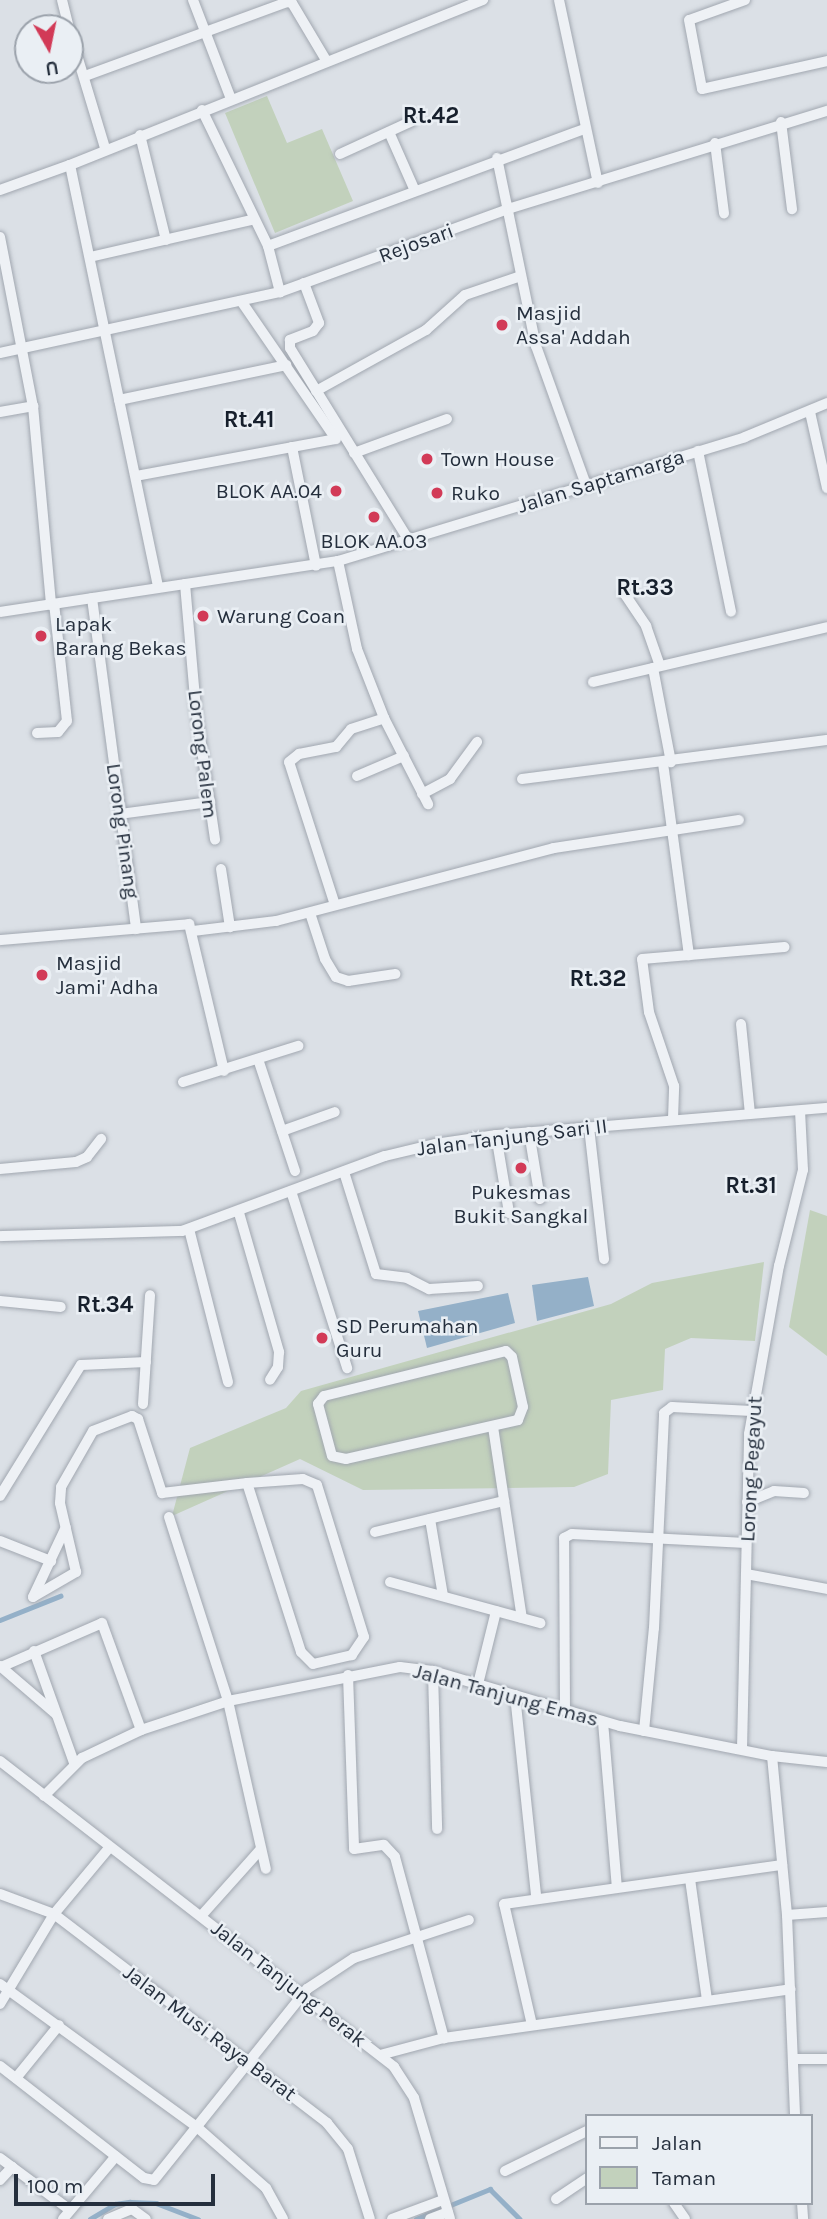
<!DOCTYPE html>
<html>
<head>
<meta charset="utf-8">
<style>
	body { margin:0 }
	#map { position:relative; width:827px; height:2219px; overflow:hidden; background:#dbe0e6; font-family:Karla,sans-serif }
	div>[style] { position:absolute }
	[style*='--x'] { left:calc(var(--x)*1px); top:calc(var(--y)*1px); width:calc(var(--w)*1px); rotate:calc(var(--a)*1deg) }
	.green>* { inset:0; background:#c2d1bc }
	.water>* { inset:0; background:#94b0c8 }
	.stream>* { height:4.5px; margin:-2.25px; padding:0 2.25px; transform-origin:2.25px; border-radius:2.25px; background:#94b0c8 }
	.roads { filter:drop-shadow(0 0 2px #a1a7b0) drop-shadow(0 0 2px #a1a7b0) }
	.street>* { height:10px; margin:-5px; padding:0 5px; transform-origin:5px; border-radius:5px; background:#eef1f5 }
	.dots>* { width:19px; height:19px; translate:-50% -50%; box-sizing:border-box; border:4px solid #eaeff4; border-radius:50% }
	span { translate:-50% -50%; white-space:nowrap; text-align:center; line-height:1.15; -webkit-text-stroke:5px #eaeff4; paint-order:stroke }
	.street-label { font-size:21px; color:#252f3d }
	.poi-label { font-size:21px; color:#252f3d }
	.left { translate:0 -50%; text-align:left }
	.right { translate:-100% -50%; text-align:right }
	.neighbourhood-label { font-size:23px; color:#17202d; font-weight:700 }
	.legend { position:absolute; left:585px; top:2114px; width:228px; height:91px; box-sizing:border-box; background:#eaeff4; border:2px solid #9ba2ab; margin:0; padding:9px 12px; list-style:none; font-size:21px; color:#252f3d }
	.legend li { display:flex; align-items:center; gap:14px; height:35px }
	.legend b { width:35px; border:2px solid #9ba2ab }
	.north { position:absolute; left:14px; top:14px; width:70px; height:70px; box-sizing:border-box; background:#eaeff4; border:2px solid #9ba2ab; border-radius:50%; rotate:171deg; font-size:19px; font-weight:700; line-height:28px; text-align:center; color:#252f3d }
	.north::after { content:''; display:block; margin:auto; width:24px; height:32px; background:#d23a57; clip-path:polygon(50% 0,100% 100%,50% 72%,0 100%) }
	.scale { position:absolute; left:14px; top:2174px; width:201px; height:32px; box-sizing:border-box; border:4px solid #252f3d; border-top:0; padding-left:9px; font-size:21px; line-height:24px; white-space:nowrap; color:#252f3d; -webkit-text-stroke:5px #eaeff4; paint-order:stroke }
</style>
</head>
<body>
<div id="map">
	<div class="green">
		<i style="clip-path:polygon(267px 96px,287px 143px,322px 129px,353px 201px,275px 233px,225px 113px)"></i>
		<i style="clip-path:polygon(810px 1210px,827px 1216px,827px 1356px,789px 1327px)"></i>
		<i style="clip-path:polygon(764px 1262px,755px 1341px,691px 1338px,665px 1349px,663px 1390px,611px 1400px,608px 1474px,574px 1487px,363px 1490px,300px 1459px,172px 1516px,190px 1448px,286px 1408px,301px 1391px,611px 1304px,652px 1283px)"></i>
	</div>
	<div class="water">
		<i style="clip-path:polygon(588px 1277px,594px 1306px,537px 1321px,532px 1285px)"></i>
		<i style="clip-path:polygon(508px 1293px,515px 1323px,427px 1348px,418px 1311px)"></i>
	</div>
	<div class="stream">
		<i style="--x:0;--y:1620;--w:65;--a:-21.8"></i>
		<i style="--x:90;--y:2219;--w:29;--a:-31"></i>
		<i style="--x:115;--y:2204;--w:15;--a:-8"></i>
		<i style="--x:130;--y:2202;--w:26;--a:2"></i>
		<i style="--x:156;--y:2203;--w:45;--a:20.9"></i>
		<i style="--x:416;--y:2219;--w:80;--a:-22.1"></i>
		<i style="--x:490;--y:2189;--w:42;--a:45"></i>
	</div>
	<div class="roads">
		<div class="street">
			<i style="--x:62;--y:0;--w:29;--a:76"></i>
			<i style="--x:193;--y:0;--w:106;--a:69"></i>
			<i style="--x:559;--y:0;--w:187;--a:78"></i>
			<i style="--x:745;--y:0;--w:59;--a:160.3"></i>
			<i style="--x:689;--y:20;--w:70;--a:79.3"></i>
			<i style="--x:702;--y:89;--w:128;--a:-12.6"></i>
			<i style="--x:70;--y:32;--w:121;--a:73.2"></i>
			<i style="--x:85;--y:76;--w:215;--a:-20.1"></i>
			<i style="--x:287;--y:2;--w:5;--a:11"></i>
			<i style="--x:292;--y:3;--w:66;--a:59.2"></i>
			<i style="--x:202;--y:110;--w:151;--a:64.1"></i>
			<i style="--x:268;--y:246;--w:337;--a:-20.3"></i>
			<i style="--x:781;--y:122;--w:88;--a:82.8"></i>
			<i style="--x:389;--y:132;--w:64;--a:66.2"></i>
			<i style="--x:140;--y:135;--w:108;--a:76.1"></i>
			<i style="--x:715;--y:143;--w:71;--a:82.7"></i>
			<i style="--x:340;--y:154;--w:79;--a:-24.6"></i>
			<i style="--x:497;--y:158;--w:192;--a:78.3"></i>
			<i style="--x:536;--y:346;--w:148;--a:70.2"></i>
			<i style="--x:70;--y:165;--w:445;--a:-21.8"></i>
			<i style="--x:0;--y:190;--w:74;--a:-19.7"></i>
			<i style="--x:70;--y:165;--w:431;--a:78.2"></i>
			<i style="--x:0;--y:237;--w:172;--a:79"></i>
			<i style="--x:33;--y:406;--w:200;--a:84.8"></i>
			<i style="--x:268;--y:246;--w:48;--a:75.4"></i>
			<i style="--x:90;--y:257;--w:166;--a:-12.9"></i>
			<i style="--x:304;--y:283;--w:43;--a:69.4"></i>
			<i style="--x:319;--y:323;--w:10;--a:127"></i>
			<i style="--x:313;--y:331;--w:25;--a:159"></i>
			<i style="--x:290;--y:340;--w:8;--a:90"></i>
			<i style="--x:290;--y:348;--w:227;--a:58.3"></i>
			<i style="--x:0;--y:353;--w:287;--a:-12.3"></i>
			<i style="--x:280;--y:292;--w:246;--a:-20"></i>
			<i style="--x:511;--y:208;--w:331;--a:-17.1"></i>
			<i style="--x:316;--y:391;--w:126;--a:-29"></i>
			<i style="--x:426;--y:330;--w:52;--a:-41.9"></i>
			<i style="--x:465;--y:295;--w:59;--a:-18.7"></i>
			<i style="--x:119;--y:400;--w:171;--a:-11.8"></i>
			<i style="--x:0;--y:412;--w:34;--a:-10"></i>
			<i style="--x:810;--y:412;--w:78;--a:77.4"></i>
			<i style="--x:292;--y:447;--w:121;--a:78.6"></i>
			<i style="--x:698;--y:451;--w:164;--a:78.4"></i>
			<i style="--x:354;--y:453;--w:99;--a:-20.1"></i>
			<i style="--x:136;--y:476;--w:203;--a:-10.5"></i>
			<i style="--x:336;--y:439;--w:166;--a:-124.5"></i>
			<i style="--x:338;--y:561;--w:90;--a:77.8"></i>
			<i style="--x:357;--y:649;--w:74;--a:68.6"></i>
			<i style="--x:384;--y:718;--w:97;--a:62.9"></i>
			<i style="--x:185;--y:584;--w:125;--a:85"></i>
			<i style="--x:196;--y:709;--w:132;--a:81.7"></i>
			<i style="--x:624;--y:593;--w:40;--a:56"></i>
			<i style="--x:646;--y:626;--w:42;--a:70.7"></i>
			<i style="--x:92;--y:598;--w:334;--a:82.4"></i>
			<i style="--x:0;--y:612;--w:342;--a:-8.6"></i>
			<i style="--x:338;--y:561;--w:425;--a:-16.9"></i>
			<i style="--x:745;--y:437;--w:89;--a:-22.5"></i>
			<i style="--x:653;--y:668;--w:96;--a:79.2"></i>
			<i style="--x:593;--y:682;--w:240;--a:-13.2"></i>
			<i style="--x:37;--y:733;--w:21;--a:-3"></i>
			<i style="--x:58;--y:732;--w:14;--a:-51"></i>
			<i style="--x:67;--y:721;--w:118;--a:-96.3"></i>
			<i style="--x:663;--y:763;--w:194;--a:82.3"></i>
			<i style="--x:357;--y:776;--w:51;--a:-23.1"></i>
			<i style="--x:522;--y:779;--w:307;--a:-7.3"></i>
			<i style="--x:422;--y:794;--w:32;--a:-28"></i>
			<i style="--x:450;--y:779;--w:46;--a:-53.9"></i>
			<i style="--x:120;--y:814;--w:91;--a:-7.6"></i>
			<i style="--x:221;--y:869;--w:59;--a:81.2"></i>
			<i style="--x:335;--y:905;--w:150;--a:-107.8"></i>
			<i style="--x:289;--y:762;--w:13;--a:-39"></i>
			<i style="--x:299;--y:754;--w:38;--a:-11"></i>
			<i style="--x:336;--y:747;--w:23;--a:-50"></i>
			<i style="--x:351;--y:729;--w:35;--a:-18"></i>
			<i style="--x:310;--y:913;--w:48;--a:71.9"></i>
			<i style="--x:325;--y:959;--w:21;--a:59"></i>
			<i style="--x:336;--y:977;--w:13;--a:18"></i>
			<i style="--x:348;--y:981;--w:48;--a:-8.5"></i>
			<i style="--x:193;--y:931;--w:84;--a:-6.9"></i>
			<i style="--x:276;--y:921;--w:287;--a:-14.7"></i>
			<i style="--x:554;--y:848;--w:187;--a:-8.6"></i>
			<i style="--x:0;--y:940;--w:190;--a:-4.8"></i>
			<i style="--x:189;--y:924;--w:151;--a:76.6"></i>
			<i style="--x:741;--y:1024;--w:90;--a:84.3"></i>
			<i style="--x:258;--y:1059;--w:118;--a:71.7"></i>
			<i style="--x:183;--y:1082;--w:121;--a:-17.4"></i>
			<i style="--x:673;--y:1119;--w:33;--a:-88"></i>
			<i style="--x:674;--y:1086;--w:78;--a:-108.7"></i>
			<i style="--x:649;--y:1012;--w:53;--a:-97.5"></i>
			<i style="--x:642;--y:959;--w:143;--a:-4.8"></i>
			<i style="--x:589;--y:1127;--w:133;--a:83.5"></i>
			<i style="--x:282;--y:1131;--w:56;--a:-19.7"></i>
			<i style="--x:529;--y:1132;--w:68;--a:80.7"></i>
			<i style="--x:496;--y:1135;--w:79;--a:80.5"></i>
			<i style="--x:0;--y:1169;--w:76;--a:-5.3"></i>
			<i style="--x:76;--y:1162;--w:12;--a:-24"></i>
			<i style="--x:87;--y:1157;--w:23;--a:-52"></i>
			<i style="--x:344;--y:1172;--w:107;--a:72.6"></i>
			<i style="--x:376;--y:1274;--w:31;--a:7"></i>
			<i style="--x:407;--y:1278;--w:25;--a:27"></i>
			<i style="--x:429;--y:1289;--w:49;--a:-3.5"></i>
			<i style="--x:291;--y:1191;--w:186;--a:72.4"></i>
			<i style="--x:239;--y:1213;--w:145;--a:73.9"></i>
			<i style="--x:279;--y:1352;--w:15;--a:94"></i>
			<i style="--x:278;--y:1367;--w:15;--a:122"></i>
			<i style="--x:189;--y:1229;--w:158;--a:75.7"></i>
			<i style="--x:0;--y:1236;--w:182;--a:-1.6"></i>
			<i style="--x:182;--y:1231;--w:216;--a:-20.3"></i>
			<i style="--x:385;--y:1156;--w:51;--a:-13.5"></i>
			<i style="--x:435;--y:1144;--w:62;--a:-8.4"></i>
			<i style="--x:496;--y:1135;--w:332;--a:-4.7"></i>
			<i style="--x:0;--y:1301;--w:61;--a:5.6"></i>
			<i style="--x:506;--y:1351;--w:8;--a:45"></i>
			<i style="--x:512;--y:1357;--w:51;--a:77.6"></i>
			<i style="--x:523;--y:1407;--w:14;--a:111"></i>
			<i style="--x:518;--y:1420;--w:176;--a:167.2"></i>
			<i style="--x:346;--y:1459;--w:14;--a:-168"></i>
			<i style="--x:332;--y:1456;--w:54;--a:-105.1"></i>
			<i style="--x:318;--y:1404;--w:10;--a:-53"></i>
			<i style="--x:324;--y:1396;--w:187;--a:-13.9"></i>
			<i style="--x:143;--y:1404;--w:109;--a:-86.3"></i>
			<i style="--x:493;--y:1427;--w:193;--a:81.4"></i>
			<i style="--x:0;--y:1496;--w:154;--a:-58.3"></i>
			<i style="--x:81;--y:1365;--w:65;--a:-2.6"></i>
			<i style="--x:747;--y:1502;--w:29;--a:-22"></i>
			<i style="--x:774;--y:1491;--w:30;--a:4"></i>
			<i style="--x:169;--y:1517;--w:193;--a:72.2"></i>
			<i style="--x:228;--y:1701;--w:172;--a:77.3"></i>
			<i style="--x:430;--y:1519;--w:78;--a:80.4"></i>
			<i style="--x:375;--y:1532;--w:133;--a:-13.5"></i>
			<i style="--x:0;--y:1541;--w:55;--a:21.4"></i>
			<i style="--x:746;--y:1574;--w:82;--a:10.5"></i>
			<i style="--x:390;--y:1582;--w:156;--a:15.3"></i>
			<i style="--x:33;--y:1597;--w:50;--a:-30.2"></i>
			<i style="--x:76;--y:1572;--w:71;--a:-103.1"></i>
			<i style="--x:60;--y:1503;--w:16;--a:-86"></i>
			<i style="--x:61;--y:1487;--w:64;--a:-60.3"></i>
			<i style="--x:93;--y:1431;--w:42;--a:-21"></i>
			<i style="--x:132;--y:1416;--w:7;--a:27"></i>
			<i style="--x:138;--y:1419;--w:78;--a:72"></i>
			<i style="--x:162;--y:1493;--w:86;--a:-6.7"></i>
			<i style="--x:247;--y:1483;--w:56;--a:-4.1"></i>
			<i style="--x:303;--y:1479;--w:15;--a:23"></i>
			<i style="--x:317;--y:1485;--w:159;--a:72.8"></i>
			<i style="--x:364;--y:1637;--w:22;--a:124"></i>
			<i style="--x:352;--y:1655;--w:40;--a:167"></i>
			<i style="--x:313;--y:1664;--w:17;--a:-135"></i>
			<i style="--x:301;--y:1652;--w:177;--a:-107.7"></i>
			<i style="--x:33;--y:1597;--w:77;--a:-64.8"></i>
			<i style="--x:34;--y:1651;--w:119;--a:70.3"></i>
			<i style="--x:0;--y:1666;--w:74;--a:40.6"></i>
			<i style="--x:1;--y:1667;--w:110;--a:-23.5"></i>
			<i style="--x:102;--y:1623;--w:114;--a:70"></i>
			<i style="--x:433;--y:1671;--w:158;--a:88.5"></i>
			<i style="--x:348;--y:1675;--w:174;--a:88"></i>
			<i style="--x:354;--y:1849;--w:30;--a:-8"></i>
			<i style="--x:384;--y:1845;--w:16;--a:47"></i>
			<i style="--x:395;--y:1857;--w:188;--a:74.9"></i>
			<i style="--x:478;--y:1684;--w:75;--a:-76.1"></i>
			<i style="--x:515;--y:1695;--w:202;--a:84"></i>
			<i style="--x:565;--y:1710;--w:172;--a:-90.3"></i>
			<i style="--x:564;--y:1538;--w:9;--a:-27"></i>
			<i style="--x:572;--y:1534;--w:174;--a:3"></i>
			<i style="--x:603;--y:1722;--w:166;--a:85.2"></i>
			<i style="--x:644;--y:1731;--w:103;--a:-84.5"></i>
			<i style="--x:654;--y:1628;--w:215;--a:-87.3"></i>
			<i style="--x:664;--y:1413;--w:10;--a:-37"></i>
			<i style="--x:672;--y:1407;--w:80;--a:2.9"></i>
			<i style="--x:742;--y:1749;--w:315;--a:-88.7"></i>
			<i style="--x:749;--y:1434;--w:171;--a:-79.9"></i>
			<i style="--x:779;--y:1266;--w:99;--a:-76"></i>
			<i style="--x:803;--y:1170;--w:59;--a:-92.9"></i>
			<i style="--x:772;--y:1756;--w:160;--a:84.6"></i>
			<i style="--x:787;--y:1915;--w:201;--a:87.7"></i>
			<i style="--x:0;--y:1761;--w:499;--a:37.8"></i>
			<i style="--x:394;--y:2067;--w:37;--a:57"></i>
			<i style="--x:414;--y:2098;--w:126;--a:73.4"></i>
			<i style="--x:44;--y:1796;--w:54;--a:-45"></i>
			<i style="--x:82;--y:1758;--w:65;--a:-25.4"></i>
			<i style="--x:141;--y:1730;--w:92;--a:-18.4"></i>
			<i style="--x:228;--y:1701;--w:175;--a:-11.2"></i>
			<i style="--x:400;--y:1667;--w:33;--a:7"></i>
			<i style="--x:433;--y:1671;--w:195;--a:16.4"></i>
			<i style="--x:620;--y:1726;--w:155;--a:11.2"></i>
			<i style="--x:772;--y:1756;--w:55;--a:6.2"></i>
			<i style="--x:690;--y:1879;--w:122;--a:82"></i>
			<i style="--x:0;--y:1894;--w:58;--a:20.3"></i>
			<i style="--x:54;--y:1914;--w:344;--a:37.4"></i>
			<i style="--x:327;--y:2123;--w:33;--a:51"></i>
			<i style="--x:348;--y:2149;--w:73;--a:72.6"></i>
			<i style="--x:787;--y:1915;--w:40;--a:-4.3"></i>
			<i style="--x:201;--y:1916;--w:89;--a:-48.2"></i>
			<i style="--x:0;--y:1984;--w:245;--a:36"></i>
			<i style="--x:198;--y:2128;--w:91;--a:41.4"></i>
			<i style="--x:266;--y:2188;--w:35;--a:61"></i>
			<i style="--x:0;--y:2004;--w:105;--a:-59"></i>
			<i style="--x:54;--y:1914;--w:86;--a:-50.2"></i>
			<i style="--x:532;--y:2025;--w:124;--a:-103"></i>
			<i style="--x:504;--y:1904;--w:281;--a:-8"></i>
			<i style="--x:380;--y:2055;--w:66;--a:-14.9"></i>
			<i style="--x:444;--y:2038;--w:350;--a:-8"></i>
			<i style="--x:793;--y:2059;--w:34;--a:0"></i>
			<i style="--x:0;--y:2066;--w:182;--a:37.9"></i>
			<i style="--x:144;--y:2178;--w:10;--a:11"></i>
			<i style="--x:154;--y:2180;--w:245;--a:-51.3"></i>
			<i style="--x:307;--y:1989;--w:56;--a:-33.4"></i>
			<i style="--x:354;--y:1958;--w:121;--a:-18.3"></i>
			<i style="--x:16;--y:2078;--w:68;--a:-50.9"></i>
			<i style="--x:0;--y:2158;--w:87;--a:36.6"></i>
			<i style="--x:505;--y:2171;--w:91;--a:-26"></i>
			<i style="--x:0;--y:2180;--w:18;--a:-47"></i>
			<i style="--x:556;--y:2199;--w:37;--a:-34"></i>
			<i style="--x:674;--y:2203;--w:19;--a:55"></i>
			<i style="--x:802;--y:2203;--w:16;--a:86"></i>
			<i style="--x:63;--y:2219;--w:82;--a:-49.9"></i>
			<i style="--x:108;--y:2219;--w:26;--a:-23"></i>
			<i style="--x:132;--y:2209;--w:17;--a:36"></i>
			<i style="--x:392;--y:2219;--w:54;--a:-20.4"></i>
			<i style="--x:430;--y:2219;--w:19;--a:-21"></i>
		</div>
	</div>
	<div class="dots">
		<i style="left:502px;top:325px;background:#d23a57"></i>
		<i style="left:427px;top:459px;background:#d23a57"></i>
		<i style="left:336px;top:491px;background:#d23a57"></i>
		<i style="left:437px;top:493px;background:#d23a57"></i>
		<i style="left:374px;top:517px;background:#d23a57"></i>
		<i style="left:203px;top:616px;background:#d23a57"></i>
		<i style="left:41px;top:636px;background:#d23a57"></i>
		<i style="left:42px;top:975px;background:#d23a57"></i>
		<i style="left:521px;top:1168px;background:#d23a57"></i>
		<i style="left:322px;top:1338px;background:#d23a57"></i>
	</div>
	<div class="street-label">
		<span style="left:416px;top:243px;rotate:-20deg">Rejosari</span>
		<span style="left:601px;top:481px;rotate:-17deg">Jalan Saptamarga</span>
		<span style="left:203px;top:754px;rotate:83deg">Lorong Palem</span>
		<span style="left:123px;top:831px;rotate:82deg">Lorong Pinang</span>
		<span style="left:512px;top:1137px;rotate:-7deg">Jalan Tanjung Sari II</span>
		<span style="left:751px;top:1469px;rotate:-87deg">Lorong Pegayut</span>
		<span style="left:506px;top:1695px;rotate:15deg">Jalan Tanjung Emas</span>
		<span style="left:289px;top:1984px;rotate:38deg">Jalan Tanjung Perak</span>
		<span style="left:210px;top:2033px;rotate:37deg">Jalan Musi Raya Barat</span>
	</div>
	<div class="poi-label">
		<span class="left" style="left:516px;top:325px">Masjid<br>Assa' Addah</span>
		<span class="left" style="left:441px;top:459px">Town House</span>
		<span class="right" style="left:322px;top:491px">BLOK AA.04</span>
		<span class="left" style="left:451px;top:493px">Ruko</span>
		<span style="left:374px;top:541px">BLOK AA.03</span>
		<span class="left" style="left:217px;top:616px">Warung Coan</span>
		<span class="left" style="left:55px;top:636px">Lapak<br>Barang Bekas</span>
		<span class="left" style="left:56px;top:975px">Masjid<br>Jami' Adha</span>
		<span style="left:521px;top:1204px">Pukesmas<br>Bukit Sangkal</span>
		<span class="left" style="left:336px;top:1338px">SD Perumahan<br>Guru</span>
	</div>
	<div class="neighbourhood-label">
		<span style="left:431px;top:116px">Rt.42</span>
		<span style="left:249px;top:420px">Rt.41</span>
		<span style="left:645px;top:588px">Rt.33</span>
		<span style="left:598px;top:979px">Rt.32</span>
		<span style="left:751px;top:1186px">Rt.31</span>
		<span style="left:105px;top:1305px">Rt.34</span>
	</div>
	<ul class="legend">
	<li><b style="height:9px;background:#eef1f5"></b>Jalan</li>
	<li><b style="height:19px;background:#c2d1bc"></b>Taman</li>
	</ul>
	<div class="north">U</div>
	<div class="scale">100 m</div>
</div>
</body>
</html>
